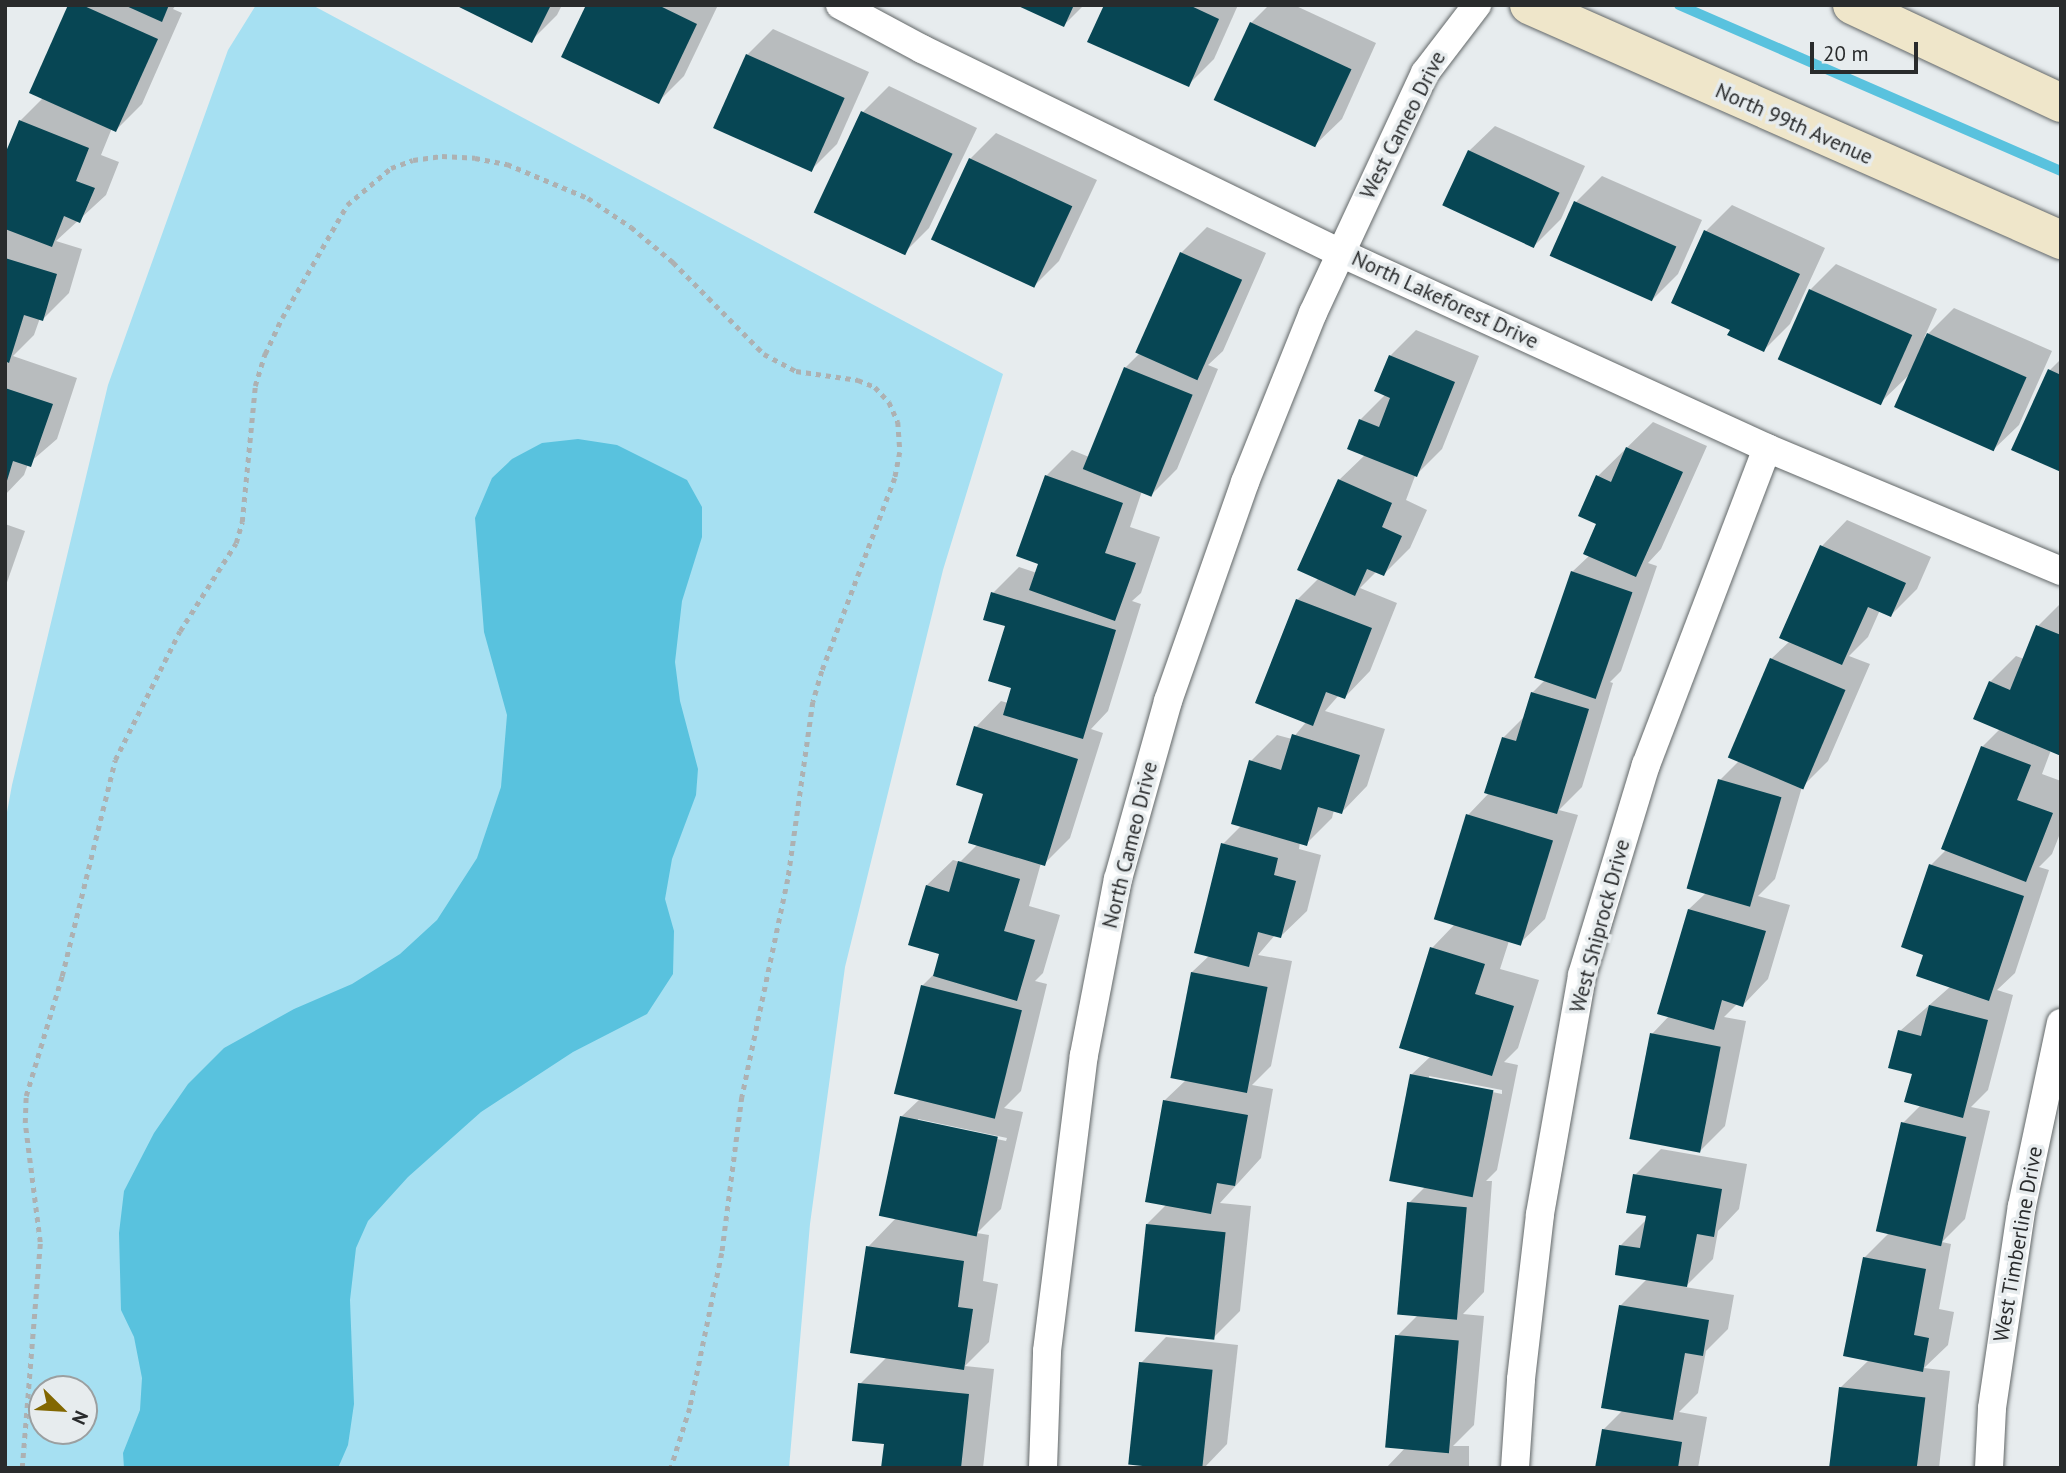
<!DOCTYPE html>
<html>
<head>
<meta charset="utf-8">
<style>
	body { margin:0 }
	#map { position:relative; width:2066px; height:1473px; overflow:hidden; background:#e7ecee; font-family:"PT Sans",sans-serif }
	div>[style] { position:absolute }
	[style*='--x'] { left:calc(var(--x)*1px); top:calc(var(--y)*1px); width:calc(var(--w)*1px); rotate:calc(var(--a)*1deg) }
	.green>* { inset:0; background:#a6e0f2 }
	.water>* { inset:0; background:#59c2de }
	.shadow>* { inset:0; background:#0003 }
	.stream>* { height:10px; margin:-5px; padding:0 5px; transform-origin:5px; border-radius:5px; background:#59c2de }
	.building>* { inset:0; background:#074654; transform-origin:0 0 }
	.path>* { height:4.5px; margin-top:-2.25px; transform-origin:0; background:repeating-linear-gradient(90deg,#adb1b2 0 5px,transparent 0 10px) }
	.roads { filter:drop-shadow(0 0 2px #636869) drop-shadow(0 0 2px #636869) }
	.minor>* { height:28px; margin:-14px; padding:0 14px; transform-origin:14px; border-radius:14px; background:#fff }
	.secondary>* { height:38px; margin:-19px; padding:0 19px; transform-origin:19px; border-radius:19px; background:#efe6ca }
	span { translate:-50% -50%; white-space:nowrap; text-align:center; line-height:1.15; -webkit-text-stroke:7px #e7ecee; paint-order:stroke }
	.street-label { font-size:21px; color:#292b2c }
	.frame { position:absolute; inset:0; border:7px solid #292b2c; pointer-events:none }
	.north { position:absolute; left:28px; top:1375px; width:70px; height:70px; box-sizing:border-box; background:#e7ecee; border:2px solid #9b9fa0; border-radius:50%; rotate:114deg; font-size:19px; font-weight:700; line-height:28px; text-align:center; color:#292b2c }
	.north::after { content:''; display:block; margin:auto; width:24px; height:32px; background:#826700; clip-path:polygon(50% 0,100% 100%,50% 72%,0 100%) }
	.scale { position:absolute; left:1810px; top:42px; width:108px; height:32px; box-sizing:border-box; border:4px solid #292b2c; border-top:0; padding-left:9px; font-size:21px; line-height:24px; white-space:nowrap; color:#292b2c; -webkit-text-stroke:5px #e7ecee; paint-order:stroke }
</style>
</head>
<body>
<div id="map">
	<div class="green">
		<i style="clip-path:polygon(evenodd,256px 5px,312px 5px,1003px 374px,943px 570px,845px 967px,810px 1224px,789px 1468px,5px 1468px,5px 823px,12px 785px,108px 385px,228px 50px,256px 5px,42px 1389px,84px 1389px,84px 1431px,42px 1431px,42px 1389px)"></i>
	</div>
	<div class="water">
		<i style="clip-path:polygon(578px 439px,617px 445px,687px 480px,702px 507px,702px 537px,682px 601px,675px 662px,680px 701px,698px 769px,696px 795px,672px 859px,665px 899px,674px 931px,673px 974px,647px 1014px,573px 1052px,481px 1112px,408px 1177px,368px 1221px,356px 1248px,350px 1300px,354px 1404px,348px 1445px,338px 1468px,124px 1468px,123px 1453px,140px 1410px,142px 1378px,134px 1337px,121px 1310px,119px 1233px,124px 1191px,154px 1133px,188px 1084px,224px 1048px,294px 1009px,352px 984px,400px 954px,437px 920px,477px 858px,501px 787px,507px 715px,484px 632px,475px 518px,492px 478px,512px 459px,542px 443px)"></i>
	</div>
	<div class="shadow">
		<i style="clip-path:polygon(70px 5px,176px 5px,173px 9px,182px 13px,142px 104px,116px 130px,112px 128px,101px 155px,119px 162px,106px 195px,56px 241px,82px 249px,69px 293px,43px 319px,40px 318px,34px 335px,13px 356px,77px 378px,57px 439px,28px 464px,24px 475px,5px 495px,5px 158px,20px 121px,43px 98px)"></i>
		<i style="clip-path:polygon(459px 5px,562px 5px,557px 15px,531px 41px)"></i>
		<i style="clip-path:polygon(588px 5px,718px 5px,684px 76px,658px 102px)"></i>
		<i style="clip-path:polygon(1020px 5px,1084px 5px,1064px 25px)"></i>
		<i style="clip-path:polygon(1106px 5px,1238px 5px,1214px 59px,1188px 85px)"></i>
		<i style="clip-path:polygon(1269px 5px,1294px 5px,1376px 43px,1342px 119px,1316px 144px,1251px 23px)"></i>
		<i style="clip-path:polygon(773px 29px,869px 72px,837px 144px,811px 170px,747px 55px)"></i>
		<i style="clip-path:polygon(889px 86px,977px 128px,929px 228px,903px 254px,815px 211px,863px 112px)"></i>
		<i style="clip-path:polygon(1495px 126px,1585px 166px,1561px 219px,1535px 245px,1469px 151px)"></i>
		<i style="clip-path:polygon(996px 133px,1097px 180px,1059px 261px,1033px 287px,970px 159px)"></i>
		<i style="clip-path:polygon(1602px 176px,1702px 220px,1678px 274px,1652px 300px,1552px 255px,1576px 202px)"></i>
		<i style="clip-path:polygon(1732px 205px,1825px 248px,1790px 324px,1764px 350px,1732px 329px,1673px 302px,1706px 231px)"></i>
		<i style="clip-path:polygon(evenodd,1207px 227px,1266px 253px,1223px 351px,1208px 365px,1218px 369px,1177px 469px,1151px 495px,1142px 491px,1130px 527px,1160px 537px,1141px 593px,1132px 601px,1141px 604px,1108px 711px,1091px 729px,1103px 733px,1070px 838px,1044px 864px,1041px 863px,1029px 906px,1060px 915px,1043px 973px,1035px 981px,1047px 984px,1021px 1091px,1004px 1108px,1023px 1112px,1001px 1209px,977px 1233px,989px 1235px,983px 1281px,998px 1284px,989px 1342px,965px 1366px,994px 1369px,983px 1468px,883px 1468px,886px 1442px,860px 1384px,887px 1357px,868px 1247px,896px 1218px,901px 1117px,920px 1099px,922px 986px,935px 973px,941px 953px,927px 885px,953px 860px,960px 862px,978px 844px,986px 793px,976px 727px,1001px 701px,1008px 703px,1013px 687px,1007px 625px,993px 593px,1019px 567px,1037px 573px,1041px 563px,1046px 476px,1072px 450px,1089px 457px,1125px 368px,1141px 352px,1181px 253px,1207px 227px,918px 1119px,1007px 1138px,1006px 1141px,918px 1122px,918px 1119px)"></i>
		<i style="clip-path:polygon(1836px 264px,1937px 309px,1924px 338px,1954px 308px,2052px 351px,2019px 425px,1993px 450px,1910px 374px,1880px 403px,1810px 290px)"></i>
		<i style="clip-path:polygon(1416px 330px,1479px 356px,1442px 449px,1415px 476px,1406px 500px,1427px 510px,1410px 548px,1384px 574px,1377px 571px,1360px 588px,1397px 603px,1370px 671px,1345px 697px,1339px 695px,1325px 711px,1385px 729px,1367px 786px,1342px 812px,1334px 810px,1332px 818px,1306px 844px,1300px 842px,1299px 849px,1321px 855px,1307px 911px,1281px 936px,1275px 935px,1258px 955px,1292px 961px,1271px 1066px,1252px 1085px,1273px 1089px,1261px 1158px,1220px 1203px,1251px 1206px,1240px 1311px,1214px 1337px,1147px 1224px,1167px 1204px,1165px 1100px,1186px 1080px,1192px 972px,1210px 955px,1223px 844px,1242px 825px,1251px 761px,1277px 735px,1292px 739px,1307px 721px,1297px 600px,1319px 578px,1339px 480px,1365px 455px,1360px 420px,1386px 394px,1390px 356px)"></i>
		<i style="clip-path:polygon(2061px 359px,2061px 470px,2050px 370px)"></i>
		<i style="clip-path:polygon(evenodd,1653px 422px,1707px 446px,1661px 549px,1648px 563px,1657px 566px,1621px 671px,1610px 682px,1613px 683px,1582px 787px,1559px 810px,1578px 815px,1545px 919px,1519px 944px,1509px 941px,1500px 969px,1539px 980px,1518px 1048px,1504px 1062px,1518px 1065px,1497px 1170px,1486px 1181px,1492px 1181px,1484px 1292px,1463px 1314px,1484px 1316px,1474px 1425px,1453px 1446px,1469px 1446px,1469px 1468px,1386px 1468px,1406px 1447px,1397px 1336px,1418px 1315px,1409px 1203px,1425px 1187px,1411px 1075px,1431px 1056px,1432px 948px,1455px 924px,1468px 815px,1489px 793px,1503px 738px,1525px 716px,1532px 693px,1545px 680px,1572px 572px,1590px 555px,1598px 523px,1598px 476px,1653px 422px,1429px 1076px,1502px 1090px,1502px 1094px,1429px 1079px,1429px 1076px)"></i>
		<i style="clip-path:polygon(1847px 520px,1931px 557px,1917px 589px,1891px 615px,1880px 610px,1868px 637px,1849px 656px,1870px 664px,1828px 761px,1802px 787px,1775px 879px,1758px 896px,1790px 905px,1768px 979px,1743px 1005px,1738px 1003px,1724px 1017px,1746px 1021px,1725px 1126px,1699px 1152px,1652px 1034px,1670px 1015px,1689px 909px,1706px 893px,1720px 780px,1740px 760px,1771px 659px,1790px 641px,1782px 637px,1822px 546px)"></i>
		<i style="clip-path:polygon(5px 524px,25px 531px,5px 588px)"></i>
		<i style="clip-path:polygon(2061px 603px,2061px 754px,2051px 750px,2042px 774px,2061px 781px,2061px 831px,2052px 854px,2039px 867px,2049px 870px,2015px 973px,1997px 990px,2013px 995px,1988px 1090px,1971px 1107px,1990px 1111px,1965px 1219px,1942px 1242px,1951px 1244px,1939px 1309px,1954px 1312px,1948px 1345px,1924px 1368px,1950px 1371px,1939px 1468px,1831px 1468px,1841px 1387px,1869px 1360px,1864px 1258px,1889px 1233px,1903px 1123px,1921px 1105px,1914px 1073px,1900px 1031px,1951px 986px,1925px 954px,1931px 865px,1947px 849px,1982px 747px,2000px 729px,1990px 682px,2016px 656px,2024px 659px,2038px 626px)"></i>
		<i style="clip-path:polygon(1661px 1149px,1747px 1164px,1739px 1209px,1718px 1231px,1713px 1259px,1685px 1287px,1734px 1295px,1728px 1329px,1706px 1351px,1698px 1393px,1679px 1412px,1707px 1417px,1698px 1468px,1597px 1468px,1603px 1430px,1623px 1410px,1620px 1306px,1648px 1278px,1621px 1245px,1647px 1219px,1635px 1175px)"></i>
		<i style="clip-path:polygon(1166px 1337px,1238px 1345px,1227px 1444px,1204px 1468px,1130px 1462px,1141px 1363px)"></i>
	</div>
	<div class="stream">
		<i style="--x:1679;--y:5;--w:417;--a:23.5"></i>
	</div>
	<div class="building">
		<i style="clip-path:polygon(68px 5px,82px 5px,158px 39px,116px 132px,29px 93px)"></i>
		<i style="clip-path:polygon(124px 5px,169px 5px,162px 22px)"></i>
		<i style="clip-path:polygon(455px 5px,551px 5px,532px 43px)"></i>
		<i style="clip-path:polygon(586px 5px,658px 5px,697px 24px,659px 104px,561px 57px)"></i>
		<i style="clip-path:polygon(1016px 5px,1074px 5px,1064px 27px)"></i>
		<i style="clip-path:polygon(1104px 5px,1189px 5px,1219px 19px,1189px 87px,1087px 42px)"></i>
		<i style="left:1250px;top:22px;width:112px;height:86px;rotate:25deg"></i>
		<i style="left:746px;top:54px;width:108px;height:81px;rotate:24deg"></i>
		<i style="left:861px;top:111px;width:101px;height:112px;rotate:25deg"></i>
		<i style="clip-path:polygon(19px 120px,89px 148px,76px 181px,95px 188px,80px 223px,64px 216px,52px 247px,5px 229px,5px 154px)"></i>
		<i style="left:1468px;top:150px;width:101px;height:61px;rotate:25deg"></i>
		<i style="left:969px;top:158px;width:114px;height:90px;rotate:25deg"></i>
		<i style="left:1574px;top:201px;width:112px;height:60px;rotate:24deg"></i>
		<i style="clip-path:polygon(1704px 230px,1800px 274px,1764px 352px,1727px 335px,1730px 330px,1671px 303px)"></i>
		<i style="left:1180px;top:252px;width:68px;height:110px;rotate:24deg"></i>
		<i style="clip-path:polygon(5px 258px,57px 274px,43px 321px,24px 315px,9px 363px,5px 361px)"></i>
		<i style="left:1809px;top:289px;width:113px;height:77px;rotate:24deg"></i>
		<i style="left:1927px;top:333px;width:109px;height:81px;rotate:24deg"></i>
		<i style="clip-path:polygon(1389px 355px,1455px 382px,1417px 477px,1347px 449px,1359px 419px,1379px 427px,1390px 398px,1374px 391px)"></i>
		<i style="left:1124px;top:367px;width:74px;height:110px;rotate:22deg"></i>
		<i style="clip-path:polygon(2048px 369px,2061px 375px,2061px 472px,2011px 450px)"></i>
		<i style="clip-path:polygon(5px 388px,53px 404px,31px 467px,13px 461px,6px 484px)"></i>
		<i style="clip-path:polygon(1626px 447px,1683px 472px,1636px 577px,1583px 554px,1596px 524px,1578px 516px,1596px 475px,1611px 482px)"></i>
		<i style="clip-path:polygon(1045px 475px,1123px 503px,1105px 553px,1136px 563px,1115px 621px,1029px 590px,1038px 564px,1016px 556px)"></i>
		<i style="clip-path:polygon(1338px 479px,1392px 503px,1382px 527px,1402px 536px,1384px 576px,1367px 569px,1355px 596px,1297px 570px)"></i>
		<i style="clip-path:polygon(1820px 545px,1906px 583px,1891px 617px,1868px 607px,1842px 665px,1779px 638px)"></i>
		<i style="left:1571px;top:571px;width:65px;height:113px;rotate:19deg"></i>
		<i style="clip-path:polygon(991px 592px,1116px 630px,1083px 739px,1003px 715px,1011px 688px,988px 681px,1005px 626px,983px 620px)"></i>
		<i style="clip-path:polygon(1296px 599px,1372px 628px,1345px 699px,1326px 692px,1313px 726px,1255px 703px)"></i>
		<i style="clip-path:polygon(2036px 625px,2061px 635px,2061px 756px,1973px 719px,1989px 681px,2010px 690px)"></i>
		<i style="left:1770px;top:658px;width:82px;height:108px;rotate:23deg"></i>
		<i style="clip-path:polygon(1531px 692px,1589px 709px,1557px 814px,1484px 793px,1502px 737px,1516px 741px)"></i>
		<i style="clip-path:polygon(974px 726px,1078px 759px,1045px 866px,968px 843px,983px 794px,956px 785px)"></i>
		<i style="clip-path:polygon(1292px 734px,1360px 755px,1342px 814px,1318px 807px,1307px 846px,1231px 824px,1249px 760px,1281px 770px)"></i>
		<i style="clip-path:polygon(1981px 746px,2031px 765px,2017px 800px,2053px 813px,2026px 882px,1941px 849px)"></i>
		<i style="left:1718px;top:779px;width:66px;height:114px;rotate:16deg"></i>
		<i style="left:1466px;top:814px;width:91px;height:110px;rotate:17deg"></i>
		<i style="clip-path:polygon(1221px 843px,1278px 858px,1274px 875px,1296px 881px,1281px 938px,1258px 932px,1249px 967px,1194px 953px)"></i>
		<i style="clip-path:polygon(958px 861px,1020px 879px,1004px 931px,1035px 940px,1017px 1001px,933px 976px,939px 954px,908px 945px,926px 885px,949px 892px)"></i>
		<i style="clip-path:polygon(1929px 864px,2024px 896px,1989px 1001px,1916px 976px,1923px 955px,1901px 947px)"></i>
		<i style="clip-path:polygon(1688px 909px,1766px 931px,1743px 1007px,1722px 1000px,1714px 1030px,1657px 1014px)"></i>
		<i style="clip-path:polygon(1430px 947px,1485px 964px,1475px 994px,1514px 1006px,1492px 1076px,1399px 1048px)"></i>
		<i style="left:1191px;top:972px;width:78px;height:108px;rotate:11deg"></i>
		<i style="left:921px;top:985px;width:104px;height:112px;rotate:14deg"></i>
		<i style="clip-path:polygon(1929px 1005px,1988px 1020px,1963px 1118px,1904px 1102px,1912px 1074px,1888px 1068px,1898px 1030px,1921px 1036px)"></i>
		<i style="left:1650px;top:1033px;width:72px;height:108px;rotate:11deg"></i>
		<i style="left:1410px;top:1074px;width:85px;height:109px;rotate:11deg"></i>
		<i style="clip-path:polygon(1163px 1100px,1248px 1115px,1235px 1186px,1217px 1183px,1211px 1214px,1145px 1202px)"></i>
		<i style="left:900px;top:1116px;width:100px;height:102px;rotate:12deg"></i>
		<i style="left:1901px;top:1122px;width:67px;height:112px;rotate:13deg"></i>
		<i style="clip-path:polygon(1633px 1174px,1722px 1189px,1714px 1237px,1697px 1234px,1687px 1287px,1615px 1275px,1619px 1245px,1640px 1248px,1646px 1216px,1626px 1213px)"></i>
		<i style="left:1407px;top:1202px;width:60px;height:113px;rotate:5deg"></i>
		<i style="left:1146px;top:1224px;width:80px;height:108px;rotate:6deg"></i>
		<i style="clip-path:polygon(866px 1246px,964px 1261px,958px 1307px,973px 1309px,964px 1370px,850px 1353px)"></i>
		<i style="clip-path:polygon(1863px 1257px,1926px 1269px,1914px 1335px,1929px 1338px,1923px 1372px,1843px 1356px)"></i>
		<i style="clip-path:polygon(1619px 1305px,1709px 1320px,1703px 1356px,1685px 1353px,1673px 1420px,1601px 1408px)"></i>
		<i style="left:1395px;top:1335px;width:64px;height:113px;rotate:5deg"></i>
		<i style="left:1139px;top:1362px;width:74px;height:103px;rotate:6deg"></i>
		<i style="clip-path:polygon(858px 1383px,969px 1394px,961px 1468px,881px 1468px,884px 1444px,852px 1441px)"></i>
		<i style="left:1839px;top:1387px;width:87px;height:82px;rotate:7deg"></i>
		<i style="clip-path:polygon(1602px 1429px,1682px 1442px,1678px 1468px,1595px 1468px)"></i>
	</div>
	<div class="path">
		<i style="--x:22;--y:1468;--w:227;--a:-85.4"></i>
		<i style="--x:40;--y:1242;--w:120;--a:-97.2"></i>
		<i style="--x:25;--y:1123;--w:27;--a:-88"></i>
		<i style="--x:26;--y:1096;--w:125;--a:-73.3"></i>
		<i style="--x:62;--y:976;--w:222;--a:-76.2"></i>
		<i style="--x:115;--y:760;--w:144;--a:-63.3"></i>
		<i style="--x:180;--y:631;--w:104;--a:-57.5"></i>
		<i style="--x:236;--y:543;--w:22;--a:-74"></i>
		<i style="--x:242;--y:522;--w:137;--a:-84.5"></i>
		<i style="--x:255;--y:386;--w:34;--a:-73"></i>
		<i style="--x:265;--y:354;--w:40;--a:-65"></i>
		<i style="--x:282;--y:318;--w:130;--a:-60.1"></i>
		<i style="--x:347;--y:205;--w:57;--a:-40.1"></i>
		<i style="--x:391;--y:168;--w:23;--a:-20"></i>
		<i style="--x:413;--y:160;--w:29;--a:-8"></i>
		<i style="--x:442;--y:156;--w:33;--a:3"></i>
		<i style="--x:475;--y:158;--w:33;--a:11"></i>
		<i style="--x:507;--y:164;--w:88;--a:22.8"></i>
		<i style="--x:588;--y:198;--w:52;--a:34"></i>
		<i style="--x:631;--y:227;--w:55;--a:39.8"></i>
		<i style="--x:673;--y:262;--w:129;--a:45.3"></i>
		<i style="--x:764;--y:354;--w:36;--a:28"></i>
		<i style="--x:796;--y:371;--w:63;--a:8.3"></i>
		<i style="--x:858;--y:380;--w:18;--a:22"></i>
		<i style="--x:875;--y:387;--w:21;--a:47"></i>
		<i style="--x:889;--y:402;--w:22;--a:66"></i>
		<i style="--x:898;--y:422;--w:30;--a:86"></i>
		<i style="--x:900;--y:452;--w:26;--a:101"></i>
		<i style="--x:895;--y:478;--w:206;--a:110.7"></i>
		<i style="--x:822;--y:671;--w:32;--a:106"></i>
		<i style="--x:813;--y:702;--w:179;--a:98"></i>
		<i style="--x:788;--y:879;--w:223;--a:101.9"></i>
		<i style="--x:742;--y:1097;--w:157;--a:97.3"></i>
		<i style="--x:722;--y:1253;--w:158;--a:101.7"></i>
		<i style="--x:690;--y:1408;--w:63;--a:107.6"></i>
	</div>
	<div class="roads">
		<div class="minor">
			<i style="--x:840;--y:5;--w:93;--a:28.2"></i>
			<i style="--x:922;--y:49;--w:466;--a:26"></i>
			<i style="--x:1341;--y:253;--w:469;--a:24.6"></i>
			<i style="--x:1767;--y:448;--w:319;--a:22.7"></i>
			<i style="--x:1043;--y:1468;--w:117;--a:-88"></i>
			<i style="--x:1047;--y:1351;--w:298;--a:-82.9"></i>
			<i style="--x:1084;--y:1055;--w:179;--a:-79.1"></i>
			<i style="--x:1118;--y:879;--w:185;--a:-74.3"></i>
			<i style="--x:1168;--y:701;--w:232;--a:-70.6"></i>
			<i style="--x:1245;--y:482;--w:182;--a:-68.1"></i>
			<i style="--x:1313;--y:313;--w:265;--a:-65"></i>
			<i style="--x:1425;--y:73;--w:86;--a:-52.6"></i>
			<i style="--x:1515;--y:1468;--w:89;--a:-86.1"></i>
			<i style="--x:1521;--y:1379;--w:166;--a:-83.4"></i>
			<i style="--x:1540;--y:1214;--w:243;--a:-80"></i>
			<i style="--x:1582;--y:975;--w:220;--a:-73.1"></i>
			<i style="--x:1646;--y:765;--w:339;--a:-69.1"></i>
			<i style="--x:1989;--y:1468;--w:60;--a:-87.1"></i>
			<i style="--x:1992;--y:1408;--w:204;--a:-81.6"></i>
			<i style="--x:2022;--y:1206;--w:187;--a:-78"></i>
		</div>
		<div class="secondary">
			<i style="--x:1529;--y:5;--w:582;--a:23.83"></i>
			<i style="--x:1852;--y:5;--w:231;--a:25.1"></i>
		</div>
	</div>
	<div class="street-label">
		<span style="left:1794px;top:124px;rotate:24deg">North 99th Avenue</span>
		<span style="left:1403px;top:125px;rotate:-63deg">West Cameo Drive</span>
		<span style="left:1445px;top:300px;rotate:25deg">North Lakeforest Drive</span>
		<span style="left:1130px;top:845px;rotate:-76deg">North Cameo Drive</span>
		<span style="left:1600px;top:926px;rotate:-75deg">West Shiprock Drive</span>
		<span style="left:2018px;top:1244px;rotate:-80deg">West Timberline Drive</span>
	</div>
	<div class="frame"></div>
	<div class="north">N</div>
	<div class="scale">20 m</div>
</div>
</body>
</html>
